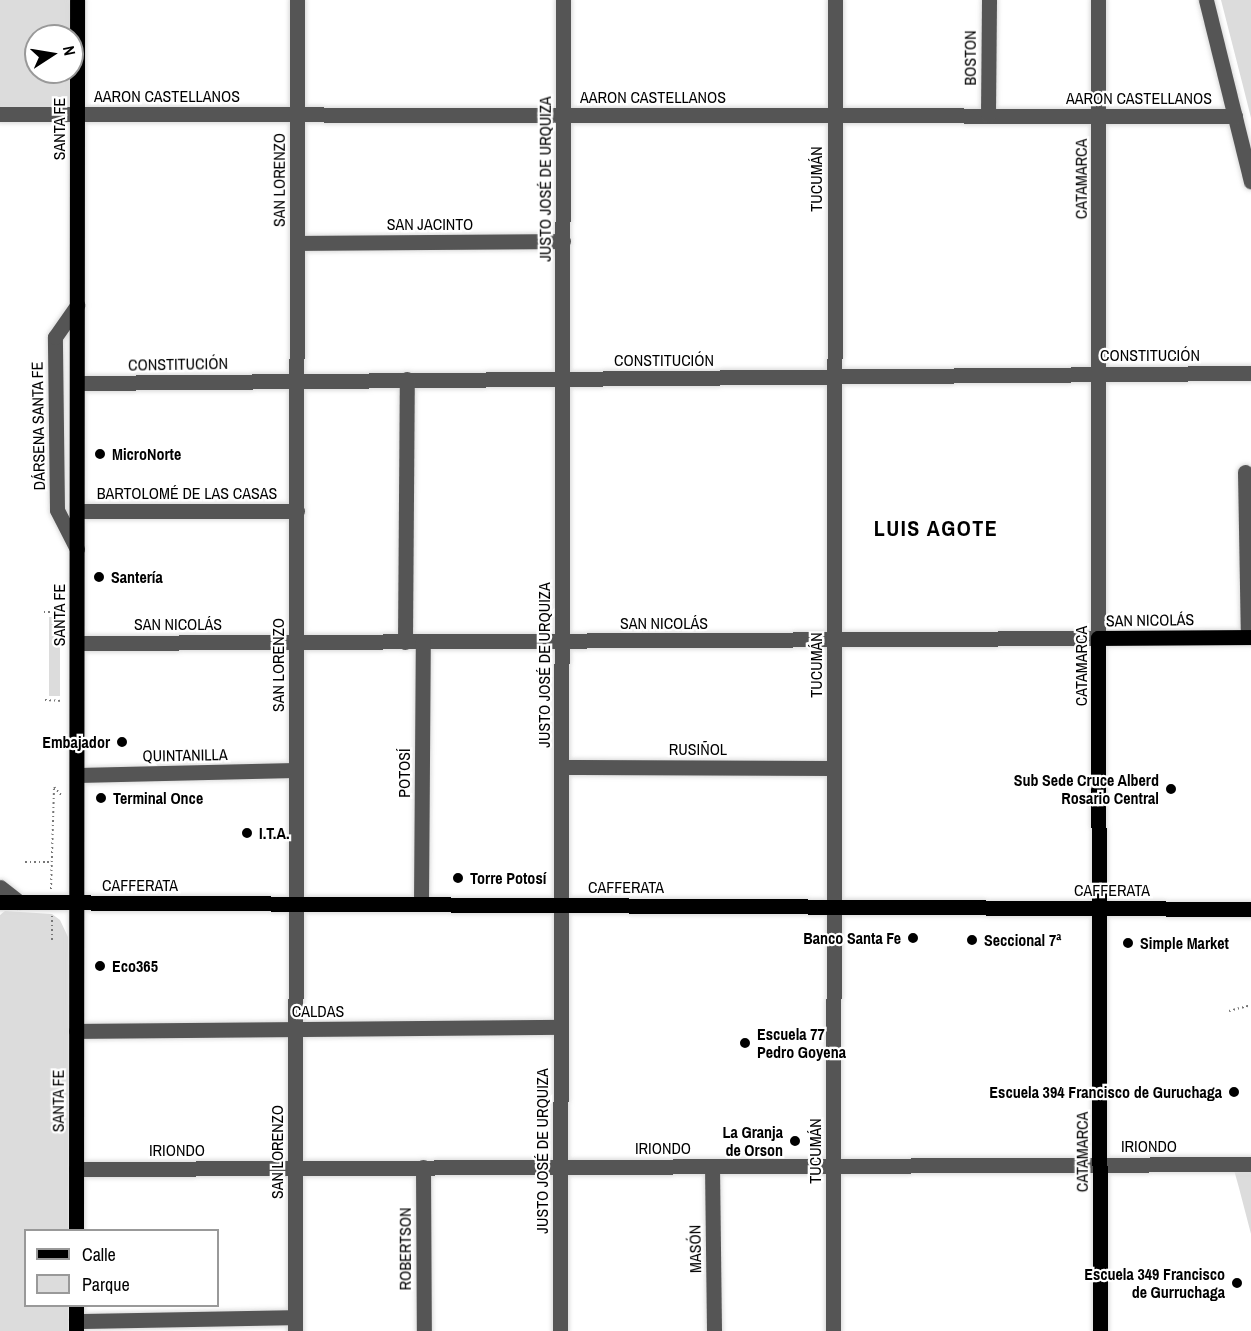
<!DOCTYPE html>
<html>
<head>
<meta charset="utf-8">
<style>
	body { margin:0 }
	#map { position:relative; width:1251px; height:1331px; overflow:hidden; background:#fff; font-family:"Archivo Narrow",sans-serif }
	div>[style] { position:absolute }
	[style*='--x'] { left:calc(var(--x)*1px); top:calc(var(--y)*1px); width:calc(var(--w)*1px); rotate:calc(var(--a)*1deg) }
	.green>* { inset:0; background:#dcdcdc; transform-origin:0 0 }
	.path>* { height:2px; margin-top:-1px; transform-origin:0; background:repeating-linear-gradient(90deg,#777 0 1.5px,transparent 0 4.5px) }
	.roads { filter:drop-shadow(0 0 2px #dbdbdb) drop-shadow(0 0 2px #dbdbdb) }
	.minor>* { height:15px; margin:-7.5px; padding:0 7.5px; transform-origin:7.5px; border-radius:7.5px; background:#555 }
	.major>* { height:15px; margin:-7.5px; padding:0 7.5px; transform-origin:7.5px; border-radius:7.5px; background:#000 }
	.dots>* { width:16px; height:16px; translate:-50% -50%; box-sizing:border-box; border:3px solid #fff; border-radius:50% }
	span { translate:-50% -50%; white-space:nowrap; text-align:center; line-height:1.15; -webkit-text-stroke:4.5px #fff; paint-order:stroke }
	.street-label { font-size:16px; color:#000 }
	.poi-label { font-size:16px; color:#000; font-weight:700 }
	.left { translate:0 -50%; text-align:left }
	.right { translate:-100% -50%; text-align:right }
	.district-label { font-size:22px; color:#000; font-weight:700; letter-spacing:1.5px }
	.legend { position:absolute; left:24px; top:1229px; width:195px; height:78px; box-sizing:border-box; background:#fff; border:2px solid #999; margin:0; padding:8px 10px; list-style:none; font-size:18px; color:#000 }
	.legend li { display:flex; align-items:center; gap:12px; height:30px }
	.legend b { width:30px; border:2px solid #999 }
	.north { position:absolute; left:24px; top:24px; width:60px; height:60px; box-sizing:border-box; background:#fff; border:2px solid #999; border-radius:50%; rotate:78deg; font-size:16px; font-weight:700; line-height:24px; text-align:center; color:#000 }
	.north::after { content:''; display:block; margin:auto; width:21px; height:27px; background:#000; clip-path:polygon(50% 0,100% 100%,50% 72%,0 100%) }
</style>
</head>
<body>
<div id="map">
	<div class="green">
		<i style="clip-path:polygon(evenodd,0 0,77px 0,77px 114px,0 114px,0 0,36px 36px,72px 36px,72px 72px,36px 72px,36px 36px)"></i>
		<i style="clip-path:polygon(1221px 0,1251px 0,1251px 118px,1243px 86px)"></i>
		<i style="left:49px;top:617px;width:11px;height:79px"></i>
		<i style="clip-path:polygon(5px 911px,52px 914px,60px 920px,68px 937px,68px 1230px,26px 1230px,26px 1306px,68px 1306px,68px 1331px,0 1331px,0 915px)"></i>
		<i style="clip-path:polygon(1234px 1170px,1251px 1170px,1251px 1234px,1239px 1188px)"></i>
	</div>
	<div class="path">
		<i style="--x:44;--y:612;--w:18;--a:0"></i>
		<i style="--x:45;--y:700;--w:18;--a:3"></i>
		<i style="--x:45;--y:746;--w:18;--a:3"></i>
		<i style="--x:54;--y:787;--w:12;--a:48"></i>
		<i style="--x:25;--y:862;--w:26;--a:0"></i>
		<i style="--x:51;--y:889;--w:102;--a:-88.3"></i>
		<i style="--x:52;--y:916;--w:27;--a:90"></i>
		<i style="--x:1229;--y:1011;--w:23;--a:-15"></i>
	</div>
	<div class="roads">
		<div class="minor">
			<i style="--x:1206;--y:0;--w:187;--a:76.1"></i>
			<i style="--x:0;--y:114;--w:1235;--a:0.09"></i>
			<i style="--x:988;--y:115;--w:115;--a:-89.5"></i>
			<i style="--x:298;--y:243;--w:265;--a:-0.4"></i>
			<i style="--x:77;--y:383;--w:1174;--a:-0.49"></i>
			<i style="--x:1245;--y:472;--w:165;--a:89"></i>
			<i style="--x:77;--y:511;--w:220;--a:0"></i>
			<i style="--x:77;--y:549;--w:44;--a:-117.1"></i>
			<i style="--x:57;--y:510;--w:173;--a:-90.7"></i>
			<i style="--x:55;--y:337;--w:39;--a:-55"></i>
			<i style="--x:405;--y:642;--w:263;--a:-89.6"></i>
			<i style="--x:77;--y:643;--w:1021;--a:-0.28"></i>
			<i style="--x:1098;--y:638;--w:638;--a:-90"></i>
			<i style="--x:561;--y:767;--w:273;--a:0.2"></i>
			<i style="--x:77;--y:775;--w:218;--a:-1.3"></i>
			<i style="--x:0;--y:887;--w:24;--a:38"></i>
			<i style="--x:421;--y:904;--w:263;--a:-89.6"></i>
			<i style="--x:76;--y:1031;--w:485;--a:-0.5"></i>
			<i style="--x:712;--y:1166;--w:165;--a:89.3"></i>
			<i style="--x:423;--y:1167;--w:164;--a:89.7"></i>
			<i style="--x:76;--y:1169;--w:1175;--a:-0.24"></i>
			<i style="--x:76;--y:1321;--w:219;--a:-1"></i>
			<i style="--x:295;--y:1331;--w:1331;--a:-89.91"></i>
			<i style="--x:560;--y:1331;--w:1331;--a:-89.87"></i>
			<i style="--x:833;--y:1331;--w:1331;--a:-89.91"></i>
		</div>
		<div class="major">
			<i style="--x:0;--y:902;--w:1251;--a:0.32"></i>
			<i style="--x:76;--y:1230;--w:1230;--a:-89.95"></i>
			<i style="--x:76;--y:1331;--w:25;--a:-90"></i>
			<i style="--x:1100;--y:1331;--w:693;--a:-90.17"></i>
			<i style="--x:1098;--y:638;--w:153;--a:-0.4"></i>
		</div>
	</div>
	<div class="dots">
		<i style="left:100px;top:454px;background:#000"></i>
		<i style="left:99px;top:577px;background:#000"></i>
		<i style="left:122px;top:742px;background:#000"></i>
		<i style="left:1171px;top:789px;background:#000"></i>
		<i style="left:101px;top:798px;background:#000"></i>
		<i style="left:247px;top:833px;background:#000"></i>
		<i style="left:458px;top:878px;background:#000"></i>
		<i style="left:913px;top:938px;background:#000"></i>
		<i style="left:972px;top:940px;background:#000"></i>
		<i style="left:1128px;top:943px;background:#000"></i>
		<i style="left:100px;top:966px;background:#000"></i>
		<i style="left:745px;top:1043px;background:#000"></i>
		<i style="left:1234px;top:1092px;background:#000"></i>
		<i style="left:795px;top:1141px;background:#000"></i>
		<i style="left:1237px;top:1283px;background:#000"></i>
	</div>
	<div class="street-label">
		<span style="left:970px;top:58px;rotate:-90deg">BOSTON</span>
		<span style="left:167px;top:96px">AARON CASTELLANOS</span>
		<span style="left:653px;top:97px">AARON CASTELLANOS</span>
		<span style="left:1139px;top:98px">AARON CASTELLANOS</span>
		<span style="left:59px;top:129px;rotate:-90deg">SANTA FE</span>
		<span style="left:545px;top:179px;rotate:-90deg">JUSTO JOSÉ DE URQUIZA</span>
		<span style="left:816px;top:179px;rotate:-90deg">TUCUMÁN</span>
		<span style="left:1081px;top:179px;rotate:-90deg">CATAMARCA</span>
		<span style="left:279px;top:180px;rotate:-90deg">SAN LORENZO</span>
		<span style="left:430px;top:224px">SAN JACINTO</span>
		<span style="left:1150px;top:355px">CONSTITUCIÓN</span>
		<span style="left:664px;top:360px">CONSTITUCIÓN</span>
		<span style="left:178px;top:364px;rotate:-1deg">CONSTITUCIÓN</span>
		<span style="left:38px;top:426px;rotate:-91deg">DÁRSENA SANTA FE</span>
		<span style="left:187px;top:493px">BARTOLOMÉ DE LAS CASAS</span>
		<span style="left:59px;top:615px;rotate:-90deg">SANTA FE</span>
		<span style="left:1150px;top:620px;rotate:-1deg">SAN NICOLÁS</span>
		<span style="left:664px;top:623px">SAN NICOLÁS</span>
		<span style="left:178px;top:624px">SAN NICOLÁS</span>
		<span style="left:278px;top:665px;rotate:-90deg">SAN LORENZO</span>
		<span style="left:544px;top:665px;rotate:-90deg">JUSTO JOSÉ DE URQUIZA</span>
		<span style="left:816px;top:665px;rotate:-90deg">TUCUMÁN</span>
		<span style="left:1081px;top:666px;rotate:-90deg">CATAMARCA</span>
		<span style="left:698px;top:749px">RUSIÑOL</span>
		<span style="left:185px;top:755px;rotate:-1deg">QUINTANILLA</span>
		<span style="left:404px;top:773px;rotate:-90deg">POTOSÍ</span>
		<span style="left:140px;top:885px">CAFFERATA</span>
		<span style="left:626px;top:887px">CAFFERATA</span>
		<span style="left:1112px;top:890px">CAFFERATA</span>
		<span style="left:318px;top:1011px">CALDAS</span>
		<span style="left:58px;top:1101px;rotate:-90deg">SANTA FE</span>
		<span style="left:1149px;top:1146px">IRIONDO</span>
		<span style="left:663px;top:1148px">IRIONDO</span>
		<span style="left:177px;top:1150px">IRIONDO</span>
		<span style="left:542px;top:1151px;rotate:-90deg">JUSTO JOSÉ DE URQUIZA</span>
		<span style="left:815px;top:1151px;rotate:-90deg">TUCUMÁN</span>
		<span style="left:277px;top:1152px;rotate:-90deg">SAN LORENZO</span>
		<span style="left:1082px;top:1152px;rotate:-90deg">CATAMARCA</span>
		<span style="left:405px;top:1249px;rotate:-90deg">ROBERTSON</span>
		<span style="left:695px;top:1249px;rotate:-91deg">MASÓN</span>
	</div>
	<div class="poi-label">
		<span class="left" style="left:112px;top:454px">MicroNorte</span>
		<span class="left" style="left:111px;top:577px">Santería</span>
		<span class="right" style="left:110px;top:742px">Embajador</span>
		<span class="right" style="left:1159px;top:789px">Sub Sede Cruce Alberd<br>Rosario Central</span>
		<span class="left" style="left:113px;top:798px">Terminal Once</span>
		<span class="left" style="left:259px;top:833px">I.T.A.</span>
		<span class="left" style="left:470px;top:878px">Torre Potosí</span>
		<span class="right" style="left:901px;top:938px">Banco Santa Fe</span>
		<span class="left" style="left:984px;top:940px">Seccional 7ª</span>
		<span class="left" style="left:1140px;top:943px">Simple Market</span>
		<span class="left" style="left:112px;top:966px">Eco365</span>
		<span class="left" style="left:757px;top:1043px">Escuela 77<br>Pedro Goyena</span>
		<span class="right" style="left:1222px;top:1092px">Escuela 394 Francisco de Guruchaga</span>
		<span class="right" style="left:783px;top:1141px">La Granja<br>de Orson</span>
		<span class="right" style="left:1225px;top:1283px">Escuela 349 Francisco<br>de Gurruchaga</span>
	</div>
	<div class="district-label">
		<span style="left:936px;top:529px">LUIS AGOTE</span>
	</div>
	<ul class="legend">
	<li><b style="height:8px;background:#000"></b>Calle</li>
	<li><b style="height:16px;background:#dcdcdc"></b>Parque</li>
	</ul>
	<div class="north">N</div>
</div>
</body>
</html>
